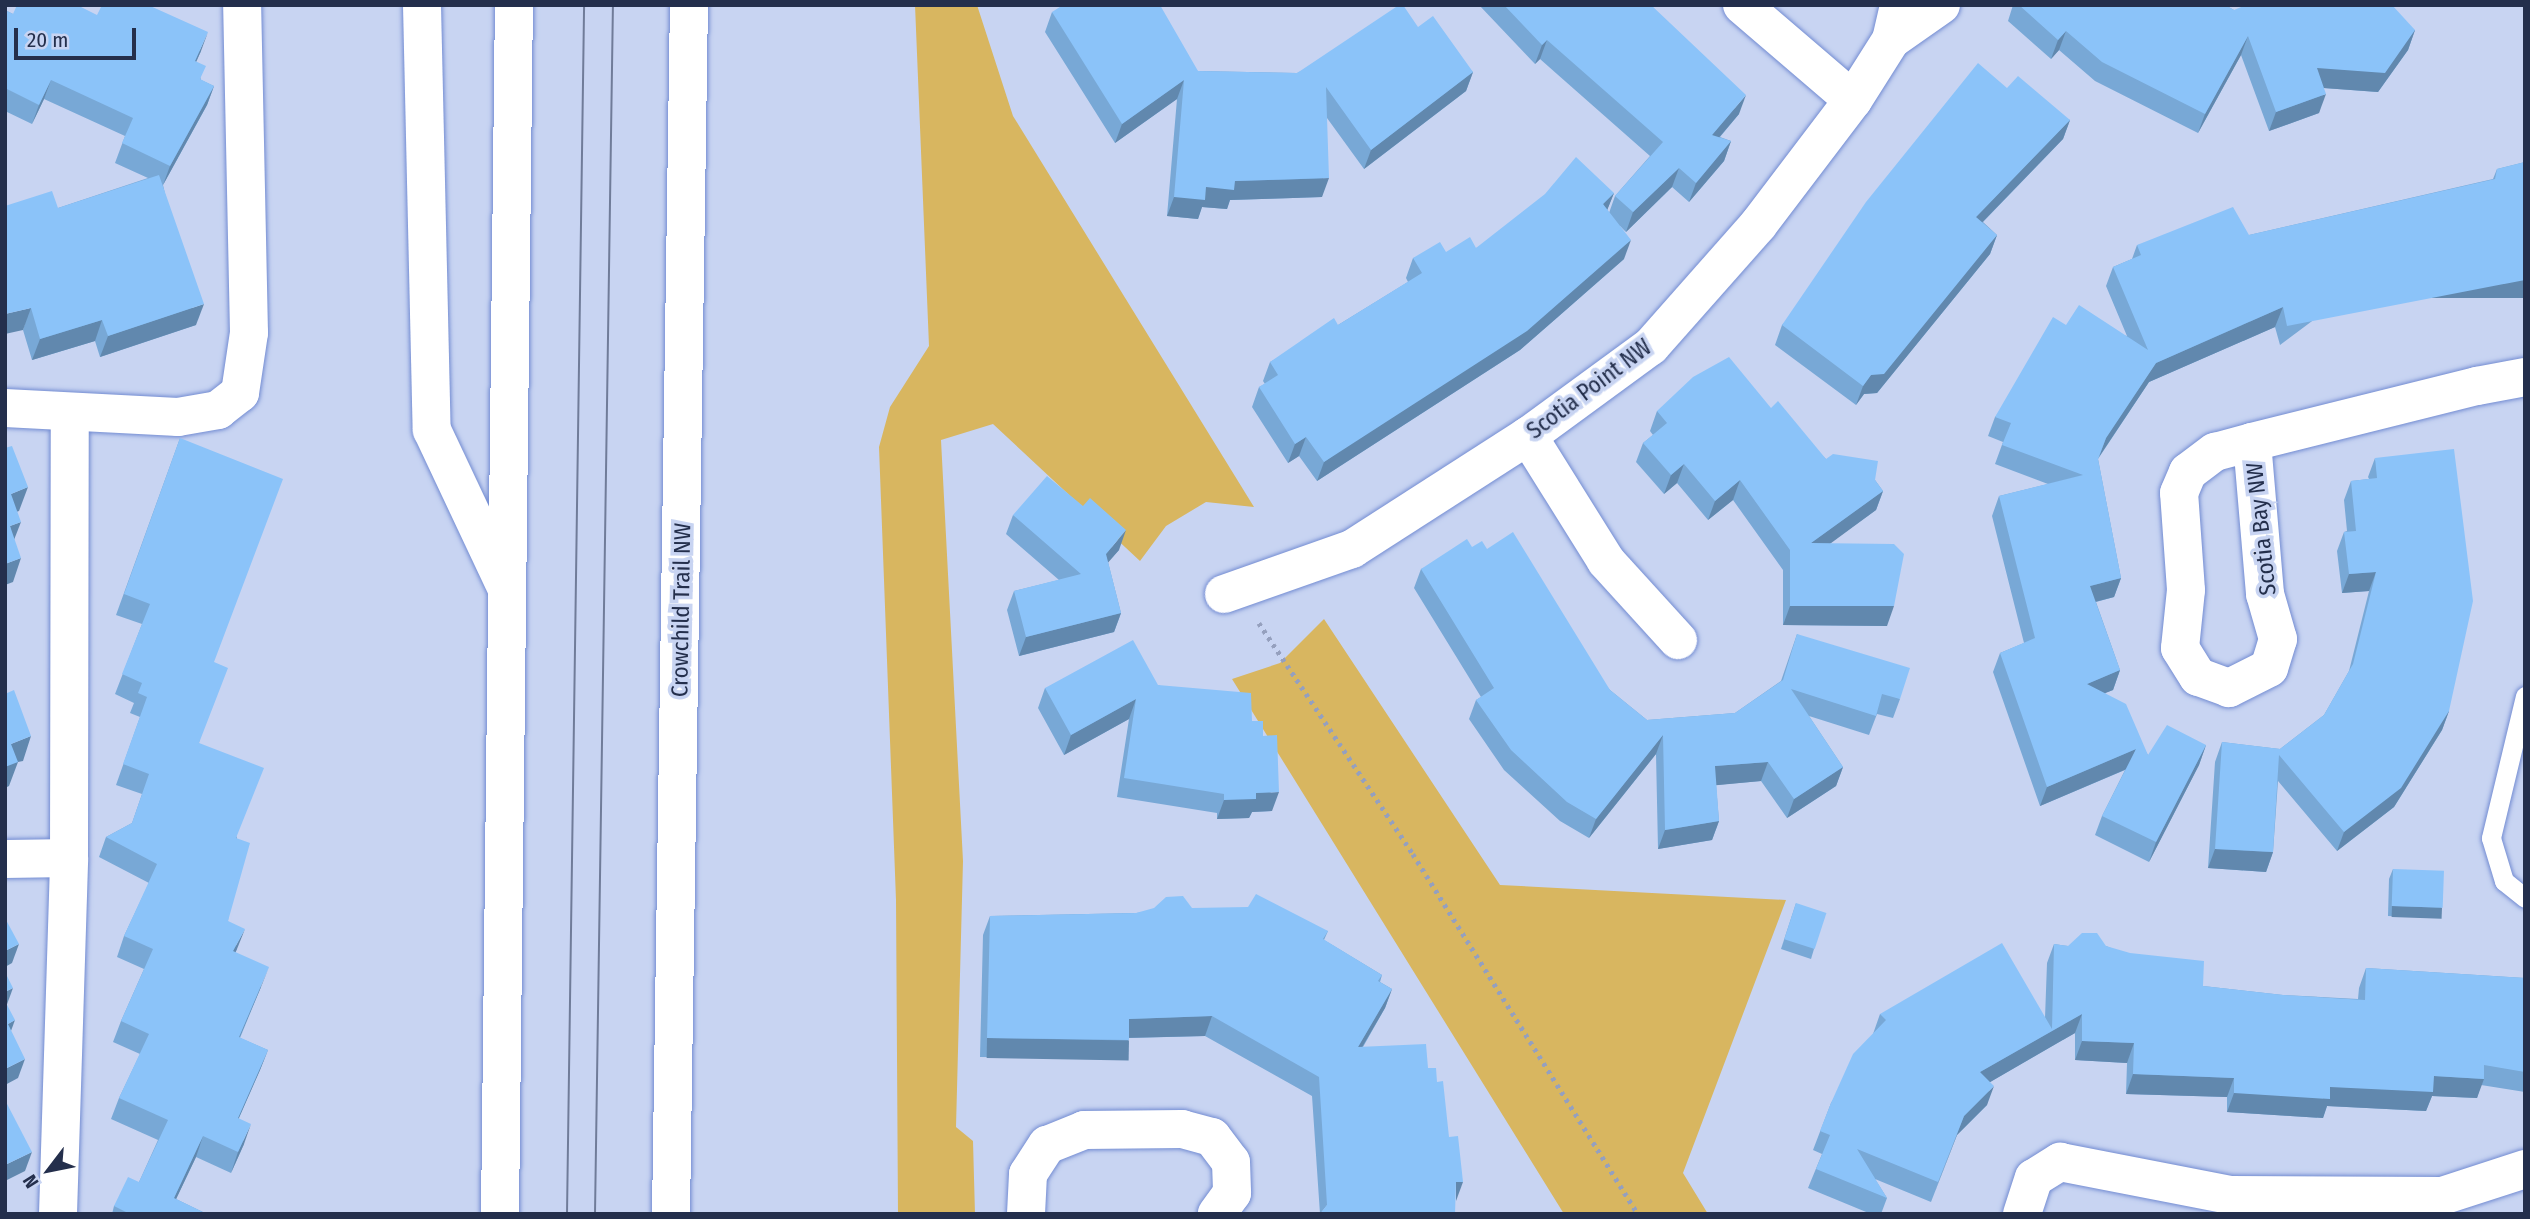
<!DOCTYPE html>
<html>
<head>
<meta charset="utf-8">
<style>
	body { margin:0 }
	#map { position:relative; width:2530px; height:1219px; overflow:hidden; background:#c8d4f2; font-family:"Fira Sans Condensed",sans-serif }
	div>[style] { position:absolute }
	[style*='--x'] { left:calc(var(--x)*1px); top:calc(var(--y)*1px); width:calc(var(--w)*1px); rotate:calc(var(--a)*1deg) }
	.green>* { inset:0; background:#d8b660 }
	.path>* { height:4.5px; margin-top:-2.25px; transform-origin:0; background:repeating-linear-gradient(90deg,#95a0be 0 3.5px,transparent 0 8.5px) }
	.roads { filter:drop-shadow(0 0 2px #738cd2) drop-shadow(0 0 2px #738cd2) }
	.service>* { height:19px; margin:-9.5px; padding:0 9.5px; transform-origin:9.5px; border-radius:9.5px; background:#fff }
	.minor>* { height:38px; margin:-19px; padding:0 19px; transform-origin:19px; border-radius:19px; background:#fff }
	.motorway>* { height:38px; margin:-19px; padding:0 19px; transform-origin:19px; border-radius:19px; background:#fff }
	.tram>* { height:2px; margin:-1px; padding:0 1px; transform-origin:1px; border-radius:1px; background:#707c99 }
	.wall>* { inset:0; background:#78a8d6 }
	.shaded-wall>* { inset:0; background:#6188ae; transform-origin:0 0 }
	.building>* { inset:0; background:#8bc3f9; transform-origin:0 0 }
	span { translate:-50% -50%; white-space:nowrap; text-align:center; line-height:1.15; -webkit-text-stroke:7px #c8d4f2; paint-order:stroke }
	.street-label { font-size:23px; color:#242f4c }
	.frame { position:absolute; inset:0; border:7px solid #242f4c; pointer-events:none }
	.north { position:absolute; left:14px; top:1135px; width:70px; height:70px; -webkit-text-stroke:5px #c8d4f2; paint-order:stroke; rotate:238deg; font-size:19px; font-weight:700; line-height:28px; text-align:center; color:#242f4c }
	.north::after { content:''; display:block; margin:auto; width:24px; height:32px; background:#242f4c; clip-path:polygon(50% 0,100% 100%,50% 72%,0 100%) }
	.scale { position:absolute; left:14px; top:28px; width:122px; height:32px; box-sizing:border-box; border:4px solid #242f4c; border-top:0; padding-left:9px; font-size:21px; line-height:24px; white-space:nowrap; color:#242f4c; -webkit-text-stroke:5px #c8d4f2; paint-order:stroke }
</style>
</head>
<body>
<div id="map">
	<div class="green">
		<i style="clip-path:polygon(915px 5px,977px 5px,1013px 116px,1254px 507px,1206px 502px,1166px 526px,1140px 561px,993px 424px,941px 440px,963px 861px,956px 1127px,973px 1141px,975px 1214px,898px 1214px,896px 900px,879px 447px,890px 407px,929px 346px)"></i>
		<i style="clip-path:polygon(1324px 619px,1500px 885px,1786px 900px,1683px 1173px,1708px 1214px,1564px 1214px,1232px 679px,1280px 663px)"></i>
	</div>
	<div class="path">
		<i style="--x:1259;--y:623;--w:278;--a:56.3"></i>
		<i style="--x:1413;--y:854;--w:425;--a:58"></i>
	</div>
	<div class="roads">
		<div class="service">
			<i style="--x:2525;--y:696;--w:146;--a:103.5"></i>
			<i style="--x:2491;--y:838;--w:45;--a:73.2"></i>
			<i style="--x:2504;--y:881;--w:27;--a:39"></i>
		</div>
		<div class="minor">
			<i style="--x:1742;--y:5;--w:146;--a:40.6"></i>
			<i style="--x:1891;--y:40;--w:61;--a:-35"></i>
			<i style="--x:5;--y:408;--w:173;--a:3"></i>
			<i style="--x:178;--y:417;--w:41;--a:-9.9"></i>
			<i style="--x:218;--y:410;--w:28;--a:-38"></i>
			<i style="--x:240;--y:393;--w:61;--a:-81.5"></i>
			<i style="--x:249;--y:333;--w:328;--a:-91.2"></i>
			<i style="--x:1528;--y:436;--w:147;--a:58"></i>
			<i style="--x:1606;--y:561;--w:107;--a:47.7"></i>
			<i style="--x:2252;--y:442;--w:153;--a:85.1"></i>
			<i style="--x:2265;--y:594;--w:47;--a:73.9"></i>
			<i style="--x:2278;--y:639;--w:30;--a:107"></i>
			<i style="--x:2269;--y:668;--w:45;--a:153.4"></i>
			<i style="--x:2229;--y:688;--w:33;--a:-160"></i>
			<i style="--x:2198;--y:677;--w:34;--a:-122"></i>
			<i style="--x:2180;--y:648;--w:58;--a:-84.1"></i>
			<i style="--x:2186;--y:590;--w:97;--a:-94.1"></i>
			<i style="--x:2179;--y:493;--w:23;--a:-67"></i>
			<i style="--x:2188;--y:472;--w:34;--a:-37"></i>
			<i style="--x:2215;--y:452;--w:38;--a:-15"></i>
			<i style="--x:2252;--y:442;--w:232;--a:-14"></i>
			<i style="--x:2477;--y:386;--w:49;--a:-10.6"></i>
			<i style="--x:1224;--y:594;--w:136;--a:-19.4"></i>
			<i style="--x:1352;--y:549;--w:209;--a:-32.7"></i>
			<i style="--x:1528;--y:436;--w:152;--a:-36.2"></i>
			<i style="--x:1651;--y:346;--w:162;--a:-48.5"></i>
			<i style="--x:1758;--y:225;--w:157;--a:-52.8"></i>
			<i style="--x:1853;--y:100;--w:71;--a:-57.7"></i>
			<i style="--x:1891;--y:40;--w:36;--a:-77"></i>
			<i style="--x:5;--y:859;--w:64;--a:-0.9"></i>
			<i style="--x:58;--y:1214;--w:356;--a:-88.2"></i>
			<i style="--x:69;--y:858;--w:446;--a:-89.9"></i>
			<i style="--x:1026;--y:1214;--w:40;--a:-87.1"></i>
			<i style="--x:1028;--y:1174;--w:35;--a:-57"></i>
			<i style="--x:1047;--y:1145;--w:40;--a:-22"></i>
			<i style="--x:1084;--y:1130;--w:98;--a:-0.6"></i>
			<i style="--x:1182;--y:1129;--w:31;--a:15"></i>
			<i style="--x:1212;--y:1137;--w:31;--a:53"></i>
			<i style="--x:1231;--y:1162;--w:31;--a:88"></i>
			<i style="--x:1232;--y:1193;--w:26;--a:126"></i>
			<i style="--x:2022;--y:1214;--w:38;--a:-72"></i>
			<i style="--x:2034;--y:1178;--w:31;--a:-32"></i>
			<i style="--x:2060;--y:1162;--w:173;--a:11"></i>
			<i style="--x:2230;--y:1195;--w:212;--a:0.3"></i>
			<i style="--x:2442;--y:1196;--w:87;--a:-18"></i>
		</div>
		<div class="motorway">
			<i style="--x:422;--y:5;--w:425;--a:88.7"></i>
			<i style="--x:432;--y:430;--w:171;--a:64.8"></i>
			<i style="--x:500;--y:1214;--w:1209;--a:-89.34"></i>
			<i style="--x:671;--y:1214;--w:1209;--a:-89.15"></i>
		</div>
	</div>
	<div class="tram">
		<i style="--x:567;--y:1214;--w:1209;--a:-89.19"></i>
		<i style="--x:595;--y:1214;--w:1209;--a:-89.15"></i>
	</div>
	<div class="wall">
		<i style="clip-path:polygon(1479px 5px,1651px 5px,1739px 114px,1720px 137px,1731px 141px,1724px 161px,1689px 202px,1672px 187px,1626px 232px,1620px 226px,1624px 259px,1520px 350px,1317px 481px,1299px 456px,1288px 463px,1252px 407px,1259px 387px,1265px 384px,1263px 381px,1270px 362px,1338px 325px,1408px 282px,1406px 278px,1413px 258px,1476px 248px,1614px 193px,1607px 210px,1609px 213px,1615px 196px,1650px 156px,1540px 59px,1535px 64px)"></i>
		<i style="clip-path:polygon(2013px 5px,2225px 5px,2234px 10px,2415px 30px,2408px 50px,2378px 92px,2324px 88px,2319px 113px,2269px 131px,2241px 55px,2198px 133px,2095px 81px,2059px 50px,2051px 59px,2008px 21px)"></i>
		<i style="clip-path:polygon(5px 10px,13px 14px,97px 15px,201px 51px,196px 62px,201px 80px,214px 86px,207px 105px,163px 185px,196px 325px,100px 357px,95px 341px,32px 360px,23px 330px,58px 208px,148px 178px,115px 163px,125px 136px,44px 99px,32px 124px,5px 111px)"></i>
		<i style="clip-path:polygon(1052px 12px,1198px 71px,1297px 73px,1418px 27px,1473px 72px,1466px 91px,1364px 169px,1327px 118px,1322px 197px,1230px 200px,1227px 209px,1202px 207px,1198px 219px,1167px 216px,1177px 99px,1115px 143px,1045px 32px)"></i>
		<i style="clip-path:polygon(2007px 88px,2070px 120px,2063px 139px,1983px 222px,1997px 235px,1990px 254px,1877px 393px,1864px 394px,1856px 405px,1775px 345px,1782px 325px)"></i>
		<i style="clip-path:polygon(2525px 162px,2280px 345px,2275px 327px,2149px 382px,2098px 459px,2121px 578px,2114px 597px,2096px 602px,2120px 670px,2113px 690px,2105px 693px,2148px 755px,2206px 745px,2199px 765px,2149px 862px,2095px 835px,2102px 816px,2125px 770px,2040px 806px,1993px 672px,2000px 653px,2024px 643px,1992px 516px,1999px 496px,2048px 484px,1995px 464px,2003px 442px,1988px 436px,1995px 417px,2066px 325px,2127px 336px,2106px 286px,2113px 267px,2132px 259px,2137px 245px,2249px 235px,2493px 179px,2497px 169px)"></i>
		<i style="clip-path:polygon(1771px 408px,1826px 459px,1875px 480px,1883px 491px,1876px 510px,1830px 543px,1887px 626px,1783px 625px,1783px 570px,1733px 500px,1708px 520px,1677px 483px,1664px 494px,1636px 462px,1643px 443px,1653px 435px,1650px 431px,1657px 411px)"></i>
		<i style="clip-path:polygon(180px 438px,214px 662px,199px 743px,237px 838px,228px 921px,237px 949px,235px 953px,261px 987px,240px 1038px,268px 1050px,260px 1070px,239px 1118px,244px 1144px,231px 1173px,196px 1157px,176px 1199px,207px 1214px,112px 1214px,114px 1206px,139px 1182px,158px 1140px,111px 1119px,119px 1098px,140px 1054px,113px 1042px,121px 1021px,144px 969px,117px 957px,124px 936px,149px 883px,99px 857px,106px 837px,132px 823px,142px 794px,116px 785px,140px 717px,130px 713px,134px 703px,115px 694px,142px 624px,116px 615px)"></i>
		<i style="clip-path:polygon(2375px 458px,2449px 711px,2442px 730px,2394px 807px,2337px 851px,2278px 781px,2273px 852px,2266px 872px,2208px 868px,2215px 762px,2222px 742px,2280px 749px,2324px 715px,2349px 671px,2369px 591px,2342px 593px,2337px 551px,2344px 532px,2347px 531px,2344px 500px,2351px 481px,2369px 479px,2368px 477px)"></i>
		<i style="clip-path:polygon(1013px 515px,1119px 550px,1108px 562px,1121px 613px,1114px 632px,1019px 656px,1007px 610px,1014px 591px,1059px 580px,1006px 534px)"></i>
		<i style="clip-path:polygon(1472px 547px,1487px 549px,1610px 690px,1647px 720px,1735px 713px,1781px 681px,1797px 634px,1900px 699px,1893px 718px,1877px 714px,1869px 735px,1809px 716px,1843px 767px,1836px 786px,1787px 818px,1761px 781px,1716px 785px,1719px 821px,1712px 840px,1658px 849px,1656px 754px,1589px 838px,1560px 821px,1504px 770px,1469px 719px,1476px 700px,1481px 697px,1414px 588px,1421px 569px)"></i>
		<i style="clip-path:polygon(1158px 685px,1252px 721px,1263px 736px,1272px 811px,1252px 812px,1249px 818px,1217px 819px,1217px 813px,1117px 797px,1129px 719px,1064px 755px,1038px 708px,1045px 688px)"></i>
		<i style="clip-path:polygon(2393px 869px,2442px 908px,2438px 918px,2388px 916px,2389px 879px)"></i>
		<i style="clip-path:polygon(1796px 903px,1814px 949px,1811px 959px,1781px 949px)"></i>
		<i style="clip-path:polygon(1192px 908px,1328px 931px,1324px 940px,1382px 975px,1380px 982px,1392px 989px,1385px 1008px,1363px 1047px,1428px 1068px,1436px 1068px,1320px 1214px,1312px 1096px,1205px 1036px,1129px 1038px,1122px 1059px,980px 1057px,983px 935px,990px 916px,1136px 913px)"></i>
		<i style="clip-path:polygon(2054px 944px,2068px 946px,2106px 946px,2203px 986px,2283px 995px,2358px 999px,2359px 988px,2366px 968px,2525px 978px,2525px 1092px,2481px 1085px,2477px 1098px,2432px 1096px,2426px 1111px,2327px 1106px,2323px 1118px,2227px 1112px,2227px 1097px,2126px 1094px,2127px 1063px,2075px 1060px,2075px 1033px,1990px 1082px,1987px 1105px,1957px 1135px,1931px 1202px,1875px 1179px,1887px 1198px,1881px 1214px,1871px 1214px,1808px 1188px,1822px 1154px,1813px 1150px,1831px 1103px,1873px 1034px,1880px 1014px,2045px 1018px,2047px 963px)"></i>
	</div>
	<div class="shaded-wall">
		<i style="clip-path:polygon(2415px 30px,2408px 50px,2378px 92px,2310px 87px,2317px 68px)"></i>
		<i style="clip-path:polygon(2066px 31px,2059px 50px,2051px 59px,2058px 40px)"></i>
		<i style="clip-path:polygon(208px 32px,201px 51px,188px 80px,195px 61px)"></i>
		<i style="clip-path:polygon(2248px 36px,2241px 55px,2198px 133px,2205px 114px)"></i>
		<i style="clip-path:polygon(1547px 40px,1540px 59px,1535px 64px,1542px 45px)"></i>
		<i style="clip-path:polygon(1473px 72px,1466px 91px,1364px 169px,1371px 150px)"></i>
		<i style="clip-path:polygon(51px 80px,44px 99px,32px 124px,39px 105px)"></i>
		<i style="clip-path:polygon(1184px 80px,1177px 99px,1115px 143px,1122px 124px)"></i>
		<i style="clip-path:polygon(214px 86px,207px 105px,163px 185px,170px 166px)"></i>
		<i style="clip-path:polygon(2326px 94px,2319px 113px,2269px 131px,2276px 112px)"></i>
		<i style="clip-path:polygon(1746px 95px,1739px 114px,1705px 154px,1712px 135px)"></i>
		<i style="clip-path:polygon(2070px 120px,2063px 139px,1969px 236px,1976px 217px)"></i>
		<i style="clip-path:polygon(1731px 141px,1724px 161px,1689px 202px,1696px 183px)"></i>
		<i style="clip-path:polygon(1679px 168px,1672px 187px,1626px 232px,1633px 212px)"></i>
		<i style="clip-path:polygon(1329px 178px,1322px 197px,1230px 200px,1227px 209px,1202px 207px,1198px 219px,1167px 216px,1174px 197px,1206px 187px,1235px 181px)"></i>
		<i style="clip-path:polygon(1614px 193px,1606px 213px,1603px 204px)"></i>
		<i style="clip-path:polygon(1997px 235px,1990px 254px,1877px 393px,1864px 394px,1856px 405px,1863px 386px,1871px 375px)"></i>
		<i style="clip-path:polygon(1631px 240px,1624px 259px,1520px 350px,1317px 481px,1324px 462px)"></i>
		<i style="left:2525px;top:280px;width:18px;height:242px;rotate:90deg"></i>
		<i style="clip-path:polygon(204px 304px,196px 325px,100px 357px,108px 336px)"></i>
		<i style="clip-path:polygon(2283px 307px,2275px 327px,2149px 382px,2099px 457px,2106px 438px,2156px 363px)"></i>
		<i style="clip-path:polygon(31px 308px,23px 330px,5px 334px,5px 314px)"></i>
		<i style="clip-path:polygon(102px 320px,95px 341px,32px 360px,40px 339px)"></i>
		<i style="clip-path:polygon(1306px 437px,1299px 456px,1288px 463px,1295px 444px)"></i>
		<i style="clip-path:polygon(1684px 464px,1677px 483px,1664px 494px,1671px 475px)"></i>
		<i style="clip-path:polygon(1740px 480px,1733px 500px,1708px 520px,1715px 501px)"></i>
		<i style="clip-path:polygon(28px 487px,19px 511px,5px 516px,11px 494px)"></i>
		<i style="clip-path:polygon(1883px 491px,1876px 510px,1804px 563px,1811px 543px)"></i>
		<i style="clip-path:polygon(21px 522px,12px 545px,10px 526px)"></i>
		<i style="clip-path:polygon(1126px 530px,1119px 550px,1099px 573px,1106px 554px)"></i>
		<i style="clip-path:polygon(21px 558px,13px 582px,5px 585px,5px 564px)"></i>
		<i style="clip-path:polygon(2376px 572px,2369px 591px,2342px 593px,2349px 574px)"></i>
		<i style="clip-path:polygon(2121px 578px,2114px 597px,2083px 605px,2090px 586px)"></i>
		<i style="clip-path:polygon(1790px 606px,1894px 606px,1887px 626px,1783px 625px)"></i>
		<i style="clip-path:polygon(1121px 613px,1114px 632px,1019px 656px,1026px 637px)"></i>
		<i style="clip-path:polygon(2120px 670px,2113px 690px,2080px 703px,2087px 684px)"></i>
		<i style="clip-path:polygon(1136px 699px,1129px 719px,1064px 755px,1071px 735px)"></i>
		<i style="clip-path:polygon(2449px 711px,2442px 730px,2394px 807px,2337px 851px,2344px 832px)"></i>
		<i style="clip-path:polygon(1663px 735px,1656px 754px,1589px 838px,1596px 819px)"></i>
		<i style="clip-path:polygon(31px 736px,23px 761px,18px 762px,9px 786px,5px 788px,5px 760px,11px 744px)"></i>
		<i style="clip-path:polygon(2206px 745px,2199px 765px,2149px 862px,2156px 842px)"></i>
		<i style="clip-path:polygon(2136px 749px,2129px 768px,2040px 806px,2047px 787px)"></i>
		<i style="clip-path:polygon(1768px 762px,1761px 781px,1708px 786px,1715px 766px)"></i>
		<i style="clip-path:polygon(1843px 767px,1836px 786px,1787px 818px,1794px 799px)"></i>
		<i style="clip-path:polygon(1279px 792px,1272px 811px,1252px 812px,1249px 818px,1217px 819px,1224px 800px,1256px 793px)"></i>
		<i style="clip-path:polygon(1719px 821px,1712px 840px,1658px 849px,1665px 830px)"></i>
		<i style="clip-path:polygon(2215px 849px,2273px 852px,2266px 872px,2208px 868px)"></i>
		<i style="left:2392px;top:906px;width:50px;height:11px;rotate:2deg"></i>
		<i style="clip-path:polygon(245px 929px,237px 949px,226px 972px,233px 951px)"></i>
		<i style="clip-path:polygon(19px 944px,12px 963px,5px 967px,5px 951px)"></i>
		<i style="clip-path:polygon(269px 967px,261px 987px,231px 1057px,239px 1037px)"></i>
		<i style="clip-path:polygon(13px 988px,6px 1007px,5px 1007px,5px 992px)"></i>
		<i style="clip-path:polygon(1392px 989px,1385px 1008px,1351px 1066px,1358px 1047px)"></i>
		<i style="clip-path:polygon(2082px 1014px,2075px 1033px,1973px 1092px,1980px 1072px)"></i>
		<i style="clip-path:polygon(1212px 1016px,1205px 1036px,1122px 1038px,1129px 1019px)"></i>
		<i style="clip-path:polygon(15px 1020px,8px 1039px,8px 1024px)"></i>
		<i style="left:987px;top:1038px;width:142px;height:20px;rotate:1deg"></i>
		<i style="clip-path:polygon(2082px 1041px,2134px 1043px,2127px 1063px,2075px 1060px)"></i>
		<i style="clip-path:polygon(268px 1050px,260px 1070px,230px 1138px,238px 1118px)"></i>
		<i style="clip-path:polygon(25px 1059px,18px 1078px,5px 1085px,5px 1069px)"></i>
		<i style="clip-path:polygon(2133px 1074px,2234px 1078px,2227px 1097px,2126px 1094px)"></i>
		<i style="clip-path:polygon(2434px 1076px,2484px 1079px,2477px 1098px,2432px 1096px,2426px 1111px,2327px 1106px,2323px 1118px,2227px 1112px,2234px 1093px,2330px 1087px)"></i>
		<i style="clip-path:polygon(1994px 1086px,1987px 1105px,1957px 1135px,1931px 1202px,1964px 1116px)"></i>
		<i style="clip-path:polygon(251px 1124px,244px 1144px,231px 1173px,238px 1152px)"></i>
		<i style="clip-path:polygon(203px 1136px,196px 1157px,169px 1214px,174px 1198px)"></i>
		<i style="clip-path:polygon(32px 1152px,25px 1171px,5px 1181px,5px 1165px)"></i>
		<i style="clip-path:polygon(1456px 1182px,1463px 1182px,1456px 1201px)"></i>
	</div>
	<div class="building">
		<i style="clip-path:polygon(17px 5px,77px 5px,97px 15px,102px 5px,148px 5px,208px 32px,195px 61px,206px 66px,200px 79px,214px 86px,170px 166px,122px 143px,133px 118px,51px 80px,39px 105px,5px 88px,5px 10px,13px 14px)"></i>
		<i style="clip-path:polygon(1063px 5px,1160px 5px,1198px 71px,1297px 73px,1399px 5px,1403px 5px,1418px 27px,1433px 16px,1473px 72px,1371px 150px,1326px 87px,1329px 178px,1235px 181px,1234px 190px,1206px 187px,1205px 200px,1174px 197px,1184px 80px,1122px 124px,1052px 12px)"></i>
		<i style="clip-path:polygon(1504px 5px,1651px 5px,1746px 95px,1712px 135px,1731px 141px,1696px 183px,1679px 168px,1633px 212px,1615px 196px,1663px 142px,1547px 40px,1542px 45px)"></i>
		<i style="clip-path:polygon(2019px 5px,2225px 5px,2234px 10px,2246px 5px,2392px 5px,2415px 30px,2385px 73px,2317px 68px,2326px 94px,2276px 112px,2248px 36px,2205px 114px,2102px 62px,2066px 31px,2058px 40px)"></i>
		<i style="clip-path:polygon(1978px 63px,2007px 88px,2018px 76px,2070px 120px,1976px 217px,1997px 235px,1884px 374px,1871px 375px,1863px 386px,1782px 325px,1866px 202px)"></i>
		<i style="clip-path:polygon(1576px 157px,1614px 193px,1603px 204px,1631px 240px,1527px 331px,1324px 462px,1306px 437px,1295px 444px,1259px 387px,1278px 375px,1270px 362px,1334px 318px,1338px 325px,1422px 273px,1413px 258px,1440px 242px,1446px 252px,1470px 237px,1476px 248px,1545px 194px)"></i>
		<i style="clip-path:polygon(2525px 162px,2525px 280px,2287px 326px,2283px 307px,2156px 363px,2106px 438px,2098px 459px,2121px 578px,2090px 586px,2120px 670px,2087px 684px,2126px 704px,2148px 755px,2167px 725px,2206px 745px,2156px 842px,2102px 816px,2136px 749px,2047px 787px,2000px 653px,2035px 638px,1999px 496px,2083px 475px,2002px 445px,2011px 423px,1995px 417px,2053px 317px,2066px 325px,2079px 305px,2148px 350px,2113px 267px,2141px 255px,2137px 245px,2233px 207px,2249px 235px,2495px 179px,2497px 169px)"></i>
		<i style="clip-path:polygon(159px 175px,204px 304px,108px 336px,102px 320px,40px 339px,31px 308px,5px 314px,5px 206px,52px 191px,58px 208px)"></i>
		<i style="clip-path:polygon(1729px 357px,1771px 408px,1778px 401px,1826px 459px,1833px 454px,1878px 461px,1875px 480px,1883px 491px,1811px 543px,1894px 544px,1904px 554px,1894px 606px,1790px 606px,1790px 550px,1740px 480px,1715px 501px,1684px 464px,1671px 475px,1643px 443px,1667px 423px,1657px 411px,1693px 377px)"></i>
		<i style="clip-path:polygon(180px 438px,283px 479px,214px 662px,228px 668px,199px 743px,264px 768px,236px 838px,250px 843px,228px 921px,245px 929px,233px 951px,269px 967px,239px 1037px,268px 1050px,238px 1118px,251px 1124px,238px 1152px,203px 1136px,174px 1198px,207px 1214px,130px 1214px,114px 1206px,128px 1177px,139px 1182px,168px 1120px,119px 1098px,149px 1034px,121px 1021px,153px 949px,124px 936px,157px 864px,106px 837px,132px 823px,149px 774px,123px 764px,147px 697px,138px 693px,142px 683px,122px 674px,150px 604px,124px 594px)"></i>
		<i style="clip-path:polygon(12px 446px,28px 487px,11px 494px,21px 522px,10px 526px,21px 558px,5px 564px,5px 448px)"></i>
		<i style="clip-path:polygon(2454px 449px,2473px 601px,2449px 711px,2401px 788px,2344px 832px,2279px 755px,2273px 852px,2215px 849px,2222px 742px,2280px 749px,2324px 715px,2353px 664px,2376px 572px,2349px 574px,2344px 532px,2356px 531px,2351px 481px,2377px 478px,2375px 458px)"></i>
		<i style="clip-path:polygon(1047px 476px,1083px 506px,1090px 498px,1126px 530px,1106px 554px,1121px 613px,1026px 637px,1014px 591px,1081px 574px,1013px 515px)"></i>
		<i style="clip-path:polygon(1513px 532px,1610px 690px,1647px 720px,1735px 713px,1783px 680px,1797px 634px,1910px 668px,1900px 699px,1882px 694px,1876px 716px,1791px 689px,1843px 767px,1794px 799px,1768px 762px,1715px 766px,1719px 821px,1665px 830px,1663px 735px,1596px 819px,1567px 802px,1511px 750px,1476px 700px,1494px 688px,1421px 569px,1467px 539px,1472px 547px,1482px 541px,1487px 549px)"></i>
		<i style="clip-path:polygon(1133px 640px,1158px 685px,1251px 693px,1252px 721px,1263px 721px,1263px 736px,1277px 735px,1279px 792px,1256px 793px,1256px 799px,1224px 800px,1224px 794px,1124px 778px,1136px 699px,1071px 735px,1045px 688px)"></i>
		<i style="clip-path:polygon(14px 690px,31px 736px,11px 744px,18px 762px,5px 767px,5px 694px)"></i>
		<i style="left:2393px;top:869px;width:51px;height:37px;rotate:2deg"></i>
		<i style="clip-path:polygon(1256px 894px,1328px 931px,1323px 939px,1382px 975px,1378px 981px,1392px 989px,1358px 1047px,1426px 1044px,1428px 1068px,1436px 1068px,1437px 1082px,1443px 1081px,1449px 1137px,1458px 1136px,1463px 1182px,1456px 1182px,1455px 1214px,1320px 1214px,1327px 1205px,1319px 1077px,1212px 1016px,1129px 1019px,1129px 1040px,987px 1038px,990px 916px,1136px 913px,1154px 908px,1166px 897px,1183px 896px,1192px 908px,1248px 907px)"></i>
		<i style="left:1796px;top:903px;width:32px;height:38px;rotate:18deg"></i>
		<i style="clip-path:polygon(5px 918px,19px 944px,5px 951px)"></i>
		<i style="clip-path:polygon(2082px 933px,2097px 933px,2106px 946px,2130px 953px,2204px 961px,2203px 986px,2283px 995px,2365px 1000px,2366px 968px,2525px 978px,2525px 1072px,2484px 1065px,2484px 1079px,2434px 1076px,2433px 1092px,2330px 1087px,2330px 1099px,2234px 1093px,2234px 1078px,2133px 1074px,2134px 1043px,2082px 1041px,2082px 1014px,1980px 1072px,1994px 1086px,1964px 1116px,1938px 1182px,1857px 1149px,1887px 1198px,1816px 1169px,1830px 1135px,1820px 1131px,1831px 1103px,1853px 1054px,1886px 1020px,1880px 1014px,2002px 943px,2052px 1029px,2054px 944px,2068px 946px)"></i>
		<i style="clip-path:polygon(5px 972px,13px 988px,5px 992px)"></i>
		<i style="clip-path:polygon(5px 1001px,15px 1020px,8px 1024px,25px 1059px,5px 1069px)"></i>
		<i style="clip-path:polygon(5px 1100px,32px 1152px,5px 1165px)"></i>
	</div>
	<div class="street-label">
		<span style="left:1589px;top:389px;rotate:-37deg">Scotia Point NW</span>
		<span style="left:2261px;top:529px;rotate:-96deg">Scotia Bay NW</span>
		<span style="left:681px;top:610px;rotate:-89deg">Crowchild Trail NW</span>
	</div>
	<div class="frame"></div>
	<div class="north">N</div>
	<div class="scale">20 m</div>
</div>
</body>
</html>
